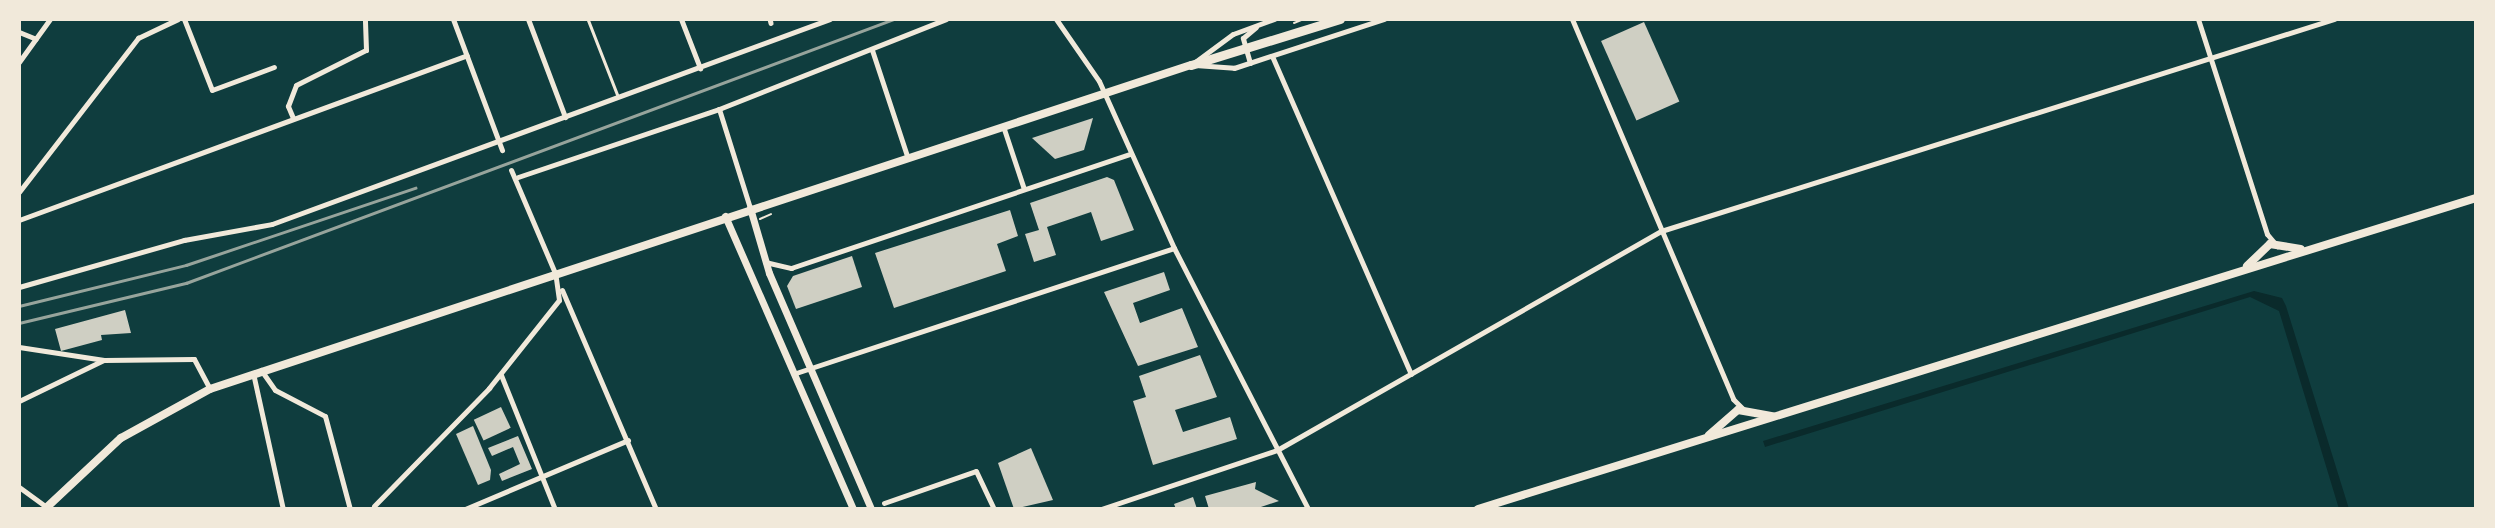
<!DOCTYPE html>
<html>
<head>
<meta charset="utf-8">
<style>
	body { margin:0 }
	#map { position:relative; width:2495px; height:528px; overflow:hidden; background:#0f3d3e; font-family:"Nunito Sans",sans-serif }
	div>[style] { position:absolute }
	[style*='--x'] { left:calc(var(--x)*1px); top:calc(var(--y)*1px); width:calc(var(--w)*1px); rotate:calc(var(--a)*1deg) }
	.water>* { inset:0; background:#0a2a2b }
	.building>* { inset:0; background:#cfcfc3; transform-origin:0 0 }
	.path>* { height:2px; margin:-1px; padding:0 1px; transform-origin:1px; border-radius:1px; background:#f1e9da }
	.service>* { height:2.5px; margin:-1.25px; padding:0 1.25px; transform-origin:1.25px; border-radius:1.25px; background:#f1e9da }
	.pedestrian>* { height:4.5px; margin:-2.25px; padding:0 2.25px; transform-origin:2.25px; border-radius:2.25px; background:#f1e9da }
	.minor>* { height:5px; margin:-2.5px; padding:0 2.5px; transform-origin:2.5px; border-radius:2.5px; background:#f1e9da }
	.tertiary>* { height:7px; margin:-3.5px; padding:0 3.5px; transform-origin:3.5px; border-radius:3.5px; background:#f1e9da }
	.secondary>* { height:8px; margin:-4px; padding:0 4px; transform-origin:4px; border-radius:4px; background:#f1e9da }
	.primary>* { height:9px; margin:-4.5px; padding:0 4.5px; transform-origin:4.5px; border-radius:4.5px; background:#f1e9da }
	.rail>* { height:2.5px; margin:-1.25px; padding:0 1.25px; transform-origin:1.25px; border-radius:1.25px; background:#97a49c }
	span { translate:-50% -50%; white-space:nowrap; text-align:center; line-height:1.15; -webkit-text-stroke:7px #f1e9da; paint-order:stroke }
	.frame { position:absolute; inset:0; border:21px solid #f1e9da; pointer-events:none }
</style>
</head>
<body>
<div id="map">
	<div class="water">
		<i style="clip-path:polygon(2254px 291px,2282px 298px,2286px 306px,2349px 509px,2339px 509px,2279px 311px,2250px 297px,1765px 447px,1763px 441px)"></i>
	</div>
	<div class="building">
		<i style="left:1644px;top:22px;width:87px;height:47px;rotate:66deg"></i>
		<i style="clip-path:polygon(1093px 118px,1084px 150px,1055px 159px,1032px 138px)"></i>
		<i style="clip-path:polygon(1107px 177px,1114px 180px,1134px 230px,1101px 241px,1091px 212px,1047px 227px,1056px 255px,1034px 262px,1025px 234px,1039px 230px,1030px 203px)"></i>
		<i style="clip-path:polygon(1010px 210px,1018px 236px,997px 244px,1006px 271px,894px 308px,875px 253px)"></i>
		<i style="clip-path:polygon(852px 256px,862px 287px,796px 309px,787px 286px,793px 276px)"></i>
		<i style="clip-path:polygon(1164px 272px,1170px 290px,1133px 303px,1140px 323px,1182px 308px,1198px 347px,1138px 366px,1104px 292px)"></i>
		<i style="clip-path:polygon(125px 310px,131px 333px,101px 335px,102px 340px,61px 351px,55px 329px)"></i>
		<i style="clip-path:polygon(1200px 355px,1217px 397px,1175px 410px,1183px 432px,1230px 417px,1237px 439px,1153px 465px,1133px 401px,1146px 397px,1139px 376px)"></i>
		<i style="left:501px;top:407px;width:23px;height:30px;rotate:65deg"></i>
		<i style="clip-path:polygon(473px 426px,491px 470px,490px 480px,478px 485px,456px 434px)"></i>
		<i style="clip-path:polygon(518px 436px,532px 469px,502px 481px,499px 474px,520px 464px,513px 447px,492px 456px,488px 448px)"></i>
		<i style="clip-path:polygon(1031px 448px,1053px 500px,1014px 509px,998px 463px)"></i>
		<i style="clip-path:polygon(1256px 482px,1255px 489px,1279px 501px,1255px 509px,1209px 509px,1205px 496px)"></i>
		<i style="clip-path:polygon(1193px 497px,1197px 509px,1176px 509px,1174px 504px)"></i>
	</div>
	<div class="path">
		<i style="--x:1294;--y:23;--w:11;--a:-22"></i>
		<i style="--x:760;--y:219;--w:12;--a:-24"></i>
	</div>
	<div class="service">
		<i style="--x:588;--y:19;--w:83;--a:68.7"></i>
	</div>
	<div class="pedestrian">
		<i style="--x:770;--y:19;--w:4;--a:76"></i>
	</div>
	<div class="minor">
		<i style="--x:184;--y:19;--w:76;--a:68.5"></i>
		<i style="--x:212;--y:90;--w:66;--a:-20.4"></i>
		<i style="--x:453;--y:19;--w:140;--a:69.5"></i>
		<i style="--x:528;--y:19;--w:105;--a:69.3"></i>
		<i style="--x:681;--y:19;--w:53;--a:68.8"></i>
		<i style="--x:1056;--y:19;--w:75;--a:55.3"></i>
		<i style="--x:1099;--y:81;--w:183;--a:65.8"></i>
		<i style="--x:1174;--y:248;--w:293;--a:62.8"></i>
		<i style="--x:1572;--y:19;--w:413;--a:67"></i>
		<i style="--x:1733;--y:399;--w:16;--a:45"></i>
		<i style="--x:2198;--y:19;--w:226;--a:72.2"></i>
		<i style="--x:2267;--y:234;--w:16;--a:50"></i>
		<i style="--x:19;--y:32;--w:18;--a:22"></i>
		<i style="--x:872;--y:50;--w:112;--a:71.7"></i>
		<i style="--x:1272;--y:56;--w:347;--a:66.4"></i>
		<i style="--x:19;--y:62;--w:53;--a:-54.2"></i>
		<i style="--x:1195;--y:62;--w:47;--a:-36.4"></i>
		<i style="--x:1233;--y:34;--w:44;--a:-20.1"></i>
		<i style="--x:1250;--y:63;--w:26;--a:-106"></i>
		<i style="--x:1243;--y:38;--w:17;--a:-40"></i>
		<i style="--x:1195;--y:65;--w:39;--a:4"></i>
		<i style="--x:1234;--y:68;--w:158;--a:-18.1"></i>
		<i style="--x:719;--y:109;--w:104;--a:72.6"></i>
		<i style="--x:293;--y:118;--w:13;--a:-113"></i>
		<i style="--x:288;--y:106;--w:22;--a:-69"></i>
		<i style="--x:296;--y:85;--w:78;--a:-26.6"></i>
		<i style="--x:366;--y:50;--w:31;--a:-92"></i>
		<i style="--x:1003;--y:126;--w:66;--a:71.6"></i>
		<i style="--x:518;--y:177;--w:212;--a:-18.7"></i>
		<i style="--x:719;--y:109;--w:244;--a:-21.6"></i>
		<i style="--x:19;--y:192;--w:195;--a:-52.3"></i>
		<i style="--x:138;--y:38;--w:44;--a:-25.4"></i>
		<i style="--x:19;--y:220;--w:477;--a:-20.2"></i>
		<i style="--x:765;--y:262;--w:27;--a:13"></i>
		<i style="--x:791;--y:268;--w:357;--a:-18.6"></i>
		<i style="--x:19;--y:287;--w:172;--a:-15.9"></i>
		<i style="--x:184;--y:240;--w:89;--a:-10.3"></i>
		<i style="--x:272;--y:224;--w:594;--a:-20.17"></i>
		<i style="--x:562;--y:290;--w:238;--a:66.8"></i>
		<i style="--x:19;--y:347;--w:86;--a:8.7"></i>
		<i style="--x:104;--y:360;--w:90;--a:-0.6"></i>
		<i style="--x:194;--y:359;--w:34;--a:62"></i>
		<i style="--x:261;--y:370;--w:24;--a:55"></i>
		<i style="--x:275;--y:390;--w:56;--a:27.5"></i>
		<i style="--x:325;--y:416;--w:96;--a:75"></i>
		<i style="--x:253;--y:373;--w:139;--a:77.6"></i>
		<i style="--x:796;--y:373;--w:398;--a:-18.3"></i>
		<i style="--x:501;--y:375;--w:144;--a:68.1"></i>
		<i style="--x:19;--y:401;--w:94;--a:-25.8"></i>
		<i style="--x:19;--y:487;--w:36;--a:36"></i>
		<i style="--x:884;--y:503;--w:97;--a:-19.2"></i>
		<i style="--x:976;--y:471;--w:42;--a:64.7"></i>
		<i style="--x:374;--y:506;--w:165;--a:-45.7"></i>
		<i style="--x:489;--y:388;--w:112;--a:-51.5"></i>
		<i style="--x:559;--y:300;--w:27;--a:-98"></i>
		<i style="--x:555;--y:273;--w:112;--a:-113.1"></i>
		<i style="--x:365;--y:509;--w:19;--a:0"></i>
		<i style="--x:465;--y:509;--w:177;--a:-22.9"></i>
		<i style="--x:1101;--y:509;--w:186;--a:-18.5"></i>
		<i style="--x:1277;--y:450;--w:442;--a:-29.7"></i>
		<i style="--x:1661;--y:231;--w:706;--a:-17.48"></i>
	</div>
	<div class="tertiary">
		<i style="--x:750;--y:208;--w:68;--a:73.7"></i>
		<i style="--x:769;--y:273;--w:257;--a:66.6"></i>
		<i style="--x:725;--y:216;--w:320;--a:66.4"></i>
	</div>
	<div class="secondary">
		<i style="--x:2247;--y:266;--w:32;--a:-44"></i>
		<i style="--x:2270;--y:244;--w:31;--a:9"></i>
		<i style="--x:1709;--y:435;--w:38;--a:-41"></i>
		<i style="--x:1738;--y:410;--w:35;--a:10"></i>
		<i style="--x:45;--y:509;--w:104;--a:-43.1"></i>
		<i style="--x:121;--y:438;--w:102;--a:-28.8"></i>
		<i style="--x:210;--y:389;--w:1033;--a:-18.28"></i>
		<i style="--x:1478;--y:509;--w:1045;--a:-17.31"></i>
	</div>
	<div class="primary">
		<i style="--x:1191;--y:65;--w:156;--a:-17.2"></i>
	</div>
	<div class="rail">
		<i style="--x:19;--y:306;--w:172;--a:-13.8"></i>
		<i style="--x:186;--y:265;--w:242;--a:-18.6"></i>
		<i style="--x:19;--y:323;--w:172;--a:-13.5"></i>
		<i style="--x:186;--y:283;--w:756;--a:-20.45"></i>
	</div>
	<div class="frame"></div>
</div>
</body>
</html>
